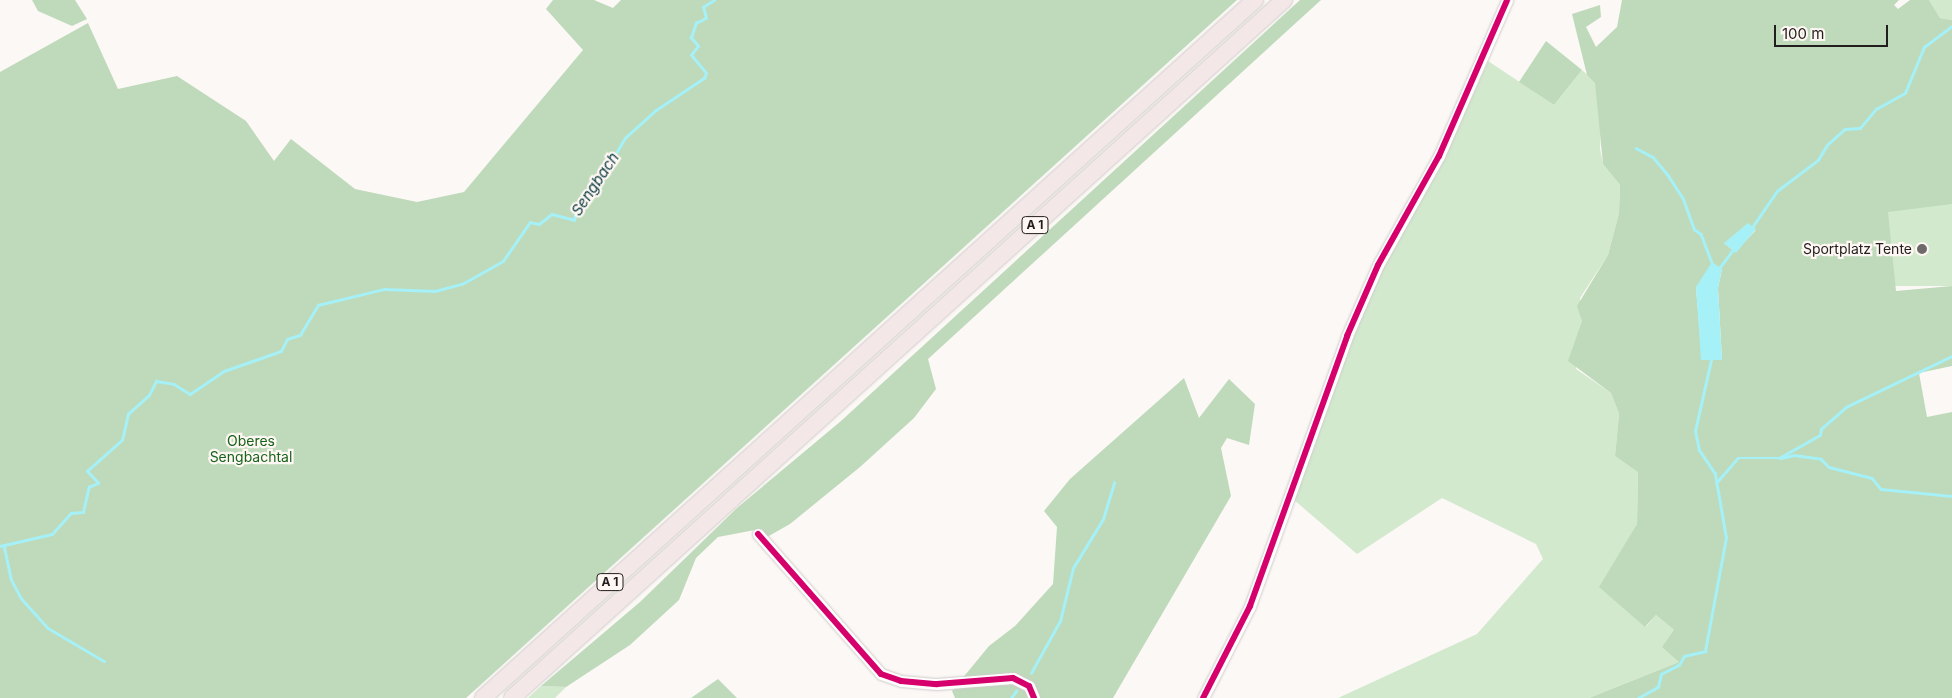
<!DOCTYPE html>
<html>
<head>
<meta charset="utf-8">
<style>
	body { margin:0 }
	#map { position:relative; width:1952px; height:698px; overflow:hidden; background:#fcf8f6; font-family:Inter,sans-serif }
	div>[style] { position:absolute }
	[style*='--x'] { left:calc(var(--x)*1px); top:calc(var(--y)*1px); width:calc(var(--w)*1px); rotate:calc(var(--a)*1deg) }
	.green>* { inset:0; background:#d2e9ce; transform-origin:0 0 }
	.forest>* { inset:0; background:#bedaba }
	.water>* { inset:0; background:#a6f0f7 }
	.stream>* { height:2.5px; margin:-1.25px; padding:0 1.25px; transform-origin:1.25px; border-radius:1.25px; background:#a6f0f7 }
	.roads { filter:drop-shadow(0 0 1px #cfcccb) drop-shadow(0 0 1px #cfcccb) }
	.minor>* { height:11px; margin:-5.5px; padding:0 5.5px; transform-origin:5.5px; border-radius:5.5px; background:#fffefe }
	.highway>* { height:16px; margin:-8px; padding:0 8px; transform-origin:8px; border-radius:8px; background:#f3e7e7 }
	.cycleway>* { height:6px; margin:-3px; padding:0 3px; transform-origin:3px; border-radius:3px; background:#d6006c }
	.dots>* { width:14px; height:14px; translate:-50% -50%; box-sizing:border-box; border:2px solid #fff7f3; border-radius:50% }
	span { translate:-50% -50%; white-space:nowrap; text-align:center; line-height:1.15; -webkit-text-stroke:4.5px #fff7f3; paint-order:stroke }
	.shield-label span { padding:1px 4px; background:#fff7f3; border:1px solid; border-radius:4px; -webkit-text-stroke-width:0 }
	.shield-label { font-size:12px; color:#211e1d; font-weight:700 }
	.poi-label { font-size:14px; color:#211e1d }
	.right { translate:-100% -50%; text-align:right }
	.park-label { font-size:14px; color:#16631a }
	.water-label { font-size:15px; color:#0f4146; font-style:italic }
	.scale { position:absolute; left:1774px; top:25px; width:114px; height:22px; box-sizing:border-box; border:2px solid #211e1d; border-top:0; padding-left:6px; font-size:15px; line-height:18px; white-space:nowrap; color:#211e1d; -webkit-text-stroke:4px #fff7f3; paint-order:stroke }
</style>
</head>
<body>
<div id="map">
	<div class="green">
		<i style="clip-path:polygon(1929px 0,1952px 0,1952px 20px,1940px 18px)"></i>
		<i style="clip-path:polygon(1488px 61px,1554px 105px,1582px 70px,1595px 82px,1601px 117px,1600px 149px,1603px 164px,1620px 185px,1619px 213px,1608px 255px,1580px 298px,1582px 321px,1576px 369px,1611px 393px,1619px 414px,1615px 456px,1638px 471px,1637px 524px,1628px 540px,1646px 627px,1656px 615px,1674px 630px,1679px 662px,1589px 698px,1338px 698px,1477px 634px,1543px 559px,1536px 544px,1442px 498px,1357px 554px,1293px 499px,1356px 326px,1388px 257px,1441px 166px)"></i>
		<i style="left:1952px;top:204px;width:82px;height:64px;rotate:90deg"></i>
		<i style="clip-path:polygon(541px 686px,566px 687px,555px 698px,528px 698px)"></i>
	</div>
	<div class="forest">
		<i style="clip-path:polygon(32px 0,75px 0,87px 19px,72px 26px,38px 11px)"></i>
		<i style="clip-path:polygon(553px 0,594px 0,613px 8px,621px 0,1237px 0,466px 698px,0 698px,0 72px,88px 23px,118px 89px,177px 76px,246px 121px,274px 161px,291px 139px,355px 189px,417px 202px,464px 192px,583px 50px,546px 9px)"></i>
		<i style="clip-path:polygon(1300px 0,1321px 0,928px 359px,936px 389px,914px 418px,860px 467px,790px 524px,767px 537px,755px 530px,718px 537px,696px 558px,679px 600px,630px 645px,566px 687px,541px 686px,640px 602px,737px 508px,841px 421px)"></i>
		<i style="clip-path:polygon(evenodd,1622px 0,1899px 0,1894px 5px,1898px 9px,1910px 0,1929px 0,1940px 18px,1952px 20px,1952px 204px,1888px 212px,1896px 291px,1952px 286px,1952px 366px,1919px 373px,1927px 417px,1952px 412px,1952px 698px,1589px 698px,1679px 662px,1662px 647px,1674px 630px,1656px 615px,1645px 627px,1599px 587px,1637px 524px,1638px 472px,1615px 456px,1619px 414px,1611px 393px,1568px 361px,1582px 321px,1577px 306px,1608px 255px,1619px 213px,1620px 185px,1603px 164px,1595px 83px,1587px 75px,1572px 14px,1600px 5px,1601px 17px,1586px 27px,1596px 47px,1617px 27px,1622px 0,1756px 230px,1735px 252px,1724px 243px,1756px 230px,1622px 0,1722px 269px,1718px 288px,1722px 360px,1702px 360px,1696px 287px,1722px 269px)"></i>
		<i style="clip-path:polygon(1546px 41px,1582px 70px,1554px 105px,1519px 82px)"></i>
		<i style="clip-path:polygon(1184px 378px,1199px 418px,1229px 379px,1255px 404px,1249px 445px,1227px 438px,1221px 448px,1231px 496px,1113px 698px,955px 698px,952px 691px,989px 646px,1015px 626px,1053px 584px,1057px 527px,1044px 511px,1070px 479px)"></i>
		<i style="clip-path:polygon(718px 679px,737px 698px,691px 698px)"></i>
	</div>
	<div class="water">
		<i style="clip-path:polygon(1748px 223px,1756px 229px,1736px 253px,1724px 243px)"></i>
		<i style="clip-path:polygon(1712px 262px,1722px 269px,1718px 288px,1722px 360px,1701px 360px,1696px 287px)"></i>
	</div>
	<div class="stream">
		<i style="--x:1636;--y:148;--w:19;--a:28"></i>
		<i style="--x:1653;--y:157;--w:23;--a:50"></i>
		<i style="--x:1668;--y:175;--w:27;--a:57"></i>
		<i style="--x:1683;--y:198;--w:33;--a:70"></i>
		<i style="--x:1694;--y:229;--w:9;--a:36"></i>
		<i style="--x:1701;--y:234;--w:30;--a:69"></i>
		<i style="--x:1753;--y:226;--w:42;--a:-55.6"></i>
		<i style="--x:1777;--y:191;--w:51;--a:-37.1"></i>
		<i style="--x:1818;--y:160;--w:17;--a:-59"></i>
		<i style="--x:1827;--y:145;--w:24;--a:-42"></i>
		<i style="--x:1845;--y:129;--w:15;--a:-4"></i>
		<i style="--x:1860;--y:128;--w:25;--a:-50"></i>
		<i style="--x:1876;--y:109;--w:33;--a:-29"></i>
		<i style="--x:1905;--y:93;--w:50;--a:-67.6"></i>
		<i style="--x:1924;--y:47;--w:35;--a:-37"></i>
		<i style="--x:1720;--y:267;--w:21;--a:-53"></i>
		<i style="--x:1781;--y:458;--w:13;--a:-13"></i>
		<i style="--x:1794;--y:455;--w:27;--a:8"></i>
		<i style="--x:1821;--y:459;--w:11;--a:45"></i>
		<i style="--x:1829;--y:467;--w:44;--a:14.3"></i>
		<i style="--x:1872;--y:478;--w:14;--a:51"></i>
		<i style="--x:1881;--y:489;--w:71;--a:5.6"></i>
		<i style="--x:1716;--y:483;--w:33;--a:-49"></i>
		<i style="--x:1738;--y:458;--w:41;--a:0"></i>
		<i style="--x:1779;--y:458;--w:47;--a:-29.3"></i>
		<i style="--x:1820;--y:435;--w:6;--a:-81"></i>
		<i style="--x:1821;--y:429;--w:33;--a:-41"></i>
		<i style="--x:1846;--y:407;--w:118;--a:-25.7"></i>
		<i style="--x:4;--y:545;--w:35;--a:78"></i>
		<i style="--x:11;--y:579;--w:21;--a:62"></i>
		<i style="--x:21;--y:598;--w:40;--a:48"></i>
		<i style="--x:48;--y:628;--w:65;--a:30.5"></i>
		<i style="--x:0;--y:546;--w:53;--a:-13"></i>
		<i style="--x:52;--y:534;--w:28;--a:-48"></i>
		<i style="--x:71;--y:513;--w:12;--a:-5"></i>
		<i style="--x:83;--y:512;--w:26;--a:-77"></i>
		<i style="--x:89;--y:487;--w:10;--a:-24"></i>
		<i style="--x:98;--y:483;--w:16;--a:-133"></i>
		<i style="--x:87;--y:471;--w:47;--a:-41.5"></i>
		<i style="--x:122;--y:440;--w:27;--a:-77"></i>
		<i style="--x:128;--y:414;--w:28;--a:-42"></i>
		<i style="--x:149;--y:395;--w:16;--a:-63"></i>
		<i style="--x:156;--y:381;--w:18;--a:9"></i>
		<i style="--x:174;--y:384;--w:19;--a:32"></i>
		<i style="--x:190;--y:394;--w:41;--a:-34.1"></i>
		<i style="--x:224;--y:371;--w:60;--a:-19.3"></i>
		<i style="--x:281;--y:351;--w:13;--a:-63"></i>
		<i style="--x:287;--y:339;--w:14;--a:-17"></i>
		<i style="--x:300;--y:335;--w:35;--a:-59"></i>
		<i style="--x:318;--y:305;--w:68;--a:-13.6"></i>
		<i style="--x:384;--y:289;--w:51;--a:2.2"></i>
		<i style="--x:435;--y:291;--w:28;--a:-15"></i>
		<i style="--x:462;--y:284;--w:47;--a:-29.3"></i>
		<i style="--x:503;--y:261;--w:47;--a:-55.3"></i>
		<i style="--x:530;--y:222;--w:9;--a:13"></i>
		<i style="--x:539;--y:224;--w:16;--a:-38"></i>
		<i style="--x:552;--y:214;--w:23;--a:15"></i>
		<i style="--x:574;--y:220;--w:14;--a:-78"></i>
		<i style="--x:577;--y:206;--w:13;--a:-29"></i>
		<i style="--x:588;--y:200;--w:72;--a:-59.2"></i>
		<i style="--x:625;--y:138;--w:42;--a:-42.1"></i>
		<i style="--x:656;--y:110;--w:58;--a:-33.7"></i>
		<i style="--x:704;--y:78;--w:5;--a:-68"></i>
		<i style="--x:706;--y:73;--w:23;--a:-130"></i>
		<i style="--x:691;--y:55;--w:11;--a:-52"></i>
		<i style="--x:698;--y:46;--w:11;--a:-131"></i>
		<i style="--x:691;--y:38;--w:16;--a:-72"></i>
		<i style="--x:696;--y:23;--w:11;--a:-27"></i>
		<i style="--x:706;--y:18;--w:11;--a:-105"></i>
		<i style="--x:703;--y:7;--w:13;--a:-32"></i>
		<i style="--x:1031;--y:673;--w:60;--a:-60.9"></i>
		<i style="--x:1060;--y:621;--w:55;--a:-76.2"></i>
		<i style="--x:1073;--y:568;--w:57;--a:-58.5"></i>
		<i style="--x:1103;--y:519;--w:38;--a:-73"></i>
		<i style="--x:1011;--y:698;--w:9;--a:-54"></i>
		<i style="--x:1638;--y:698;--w:23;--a:-29"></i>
		<i style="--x:1658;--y:687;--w:13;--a:-77"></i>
		<i style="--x:1661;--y:674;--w:20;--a:-27"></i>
		<i style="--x:1679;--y:665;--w:10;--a:-61"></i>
		<i style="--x:1684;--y:656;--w:22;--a:-13"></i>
		<i style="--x:1705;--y:651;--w:115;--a:-79.5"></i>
		<i style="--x:1726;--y:538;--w:65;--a:-99.8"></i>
		<i style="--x:1715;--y:474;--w:29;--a:-124"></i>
		<i style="--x:1699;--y:450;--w:19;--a:-102"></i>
		<i style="--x:1695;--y:431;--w:73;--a:-77.3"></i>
	</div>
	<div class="roads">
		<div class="minor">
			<i style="--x:758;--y:534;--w:186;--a:48.7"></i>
			<i style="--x:881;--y:674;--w:21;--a:19"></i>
			<i style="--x:901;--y:681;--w:36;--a:5"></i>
			<i style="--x:937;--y:684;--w:76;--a:-4.5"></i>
			<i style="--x:1013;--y:678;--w:18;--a:27"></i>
			<i style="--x:1029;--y:686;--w:13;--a:67"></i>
			<i style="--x:1203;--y:698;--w:103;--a:-62.9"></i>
			<i style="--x:1250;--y:606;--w:287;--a:-70.2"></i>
			<i style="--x:1347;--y:336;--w:77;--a:-66.4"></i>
			<i style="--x:1378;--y:265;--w:125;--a:-60.8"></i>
			<i style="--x:1439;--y:156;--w:170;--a:-66.4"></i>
		</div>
		<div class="highway">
			<i style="--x:483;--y:698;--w:1041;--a:-42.12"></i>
			<i style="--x:512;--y:698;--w:1041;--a:-42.12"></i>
		</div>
	</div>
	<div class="cycleway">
		<i style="--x:758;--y:534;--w:186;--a:48.7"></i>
		<i style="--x:881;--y:674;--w:21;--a:19"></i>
		<i style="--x:901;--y:681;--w:36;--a:5"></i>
		<i style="--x:937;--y:684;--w:76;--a:-4.5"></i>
		<i style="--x:1013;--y:678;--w:18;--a:27"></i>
		<i style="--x:1029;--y:686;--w:13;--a:67"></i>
		<i style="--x:1203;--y:698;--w:103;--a:-62.9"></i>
		<i style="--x:1250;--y:606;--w:287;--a:-70.2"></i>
		<i style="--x:1347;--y:336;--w:77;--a:-66.4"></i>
		<i style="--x:1378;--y:265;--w:125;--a:-60.8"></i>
		<i style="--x:1439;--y:156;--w:170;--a:-66.4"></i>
	</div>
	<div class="dots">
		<i style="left:1922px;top:249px;background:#6e6a69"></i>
	</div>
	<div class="shield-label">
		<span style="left:1035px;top:225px">A 1</span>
		<span style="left:610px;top:582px">A 1</span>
	</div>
	<div class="poi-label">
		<span class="right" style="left:1912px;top:249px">Sportplatz Tente</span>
	</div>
	<div class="park-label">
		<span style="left:251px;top:449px">Oberes<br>Sengbachtal</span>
	</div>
	<div class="water-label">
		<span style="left:595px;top:184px;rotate:-56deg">Sengbach</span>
	</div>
	<div class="scale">100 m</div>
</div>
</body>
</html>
